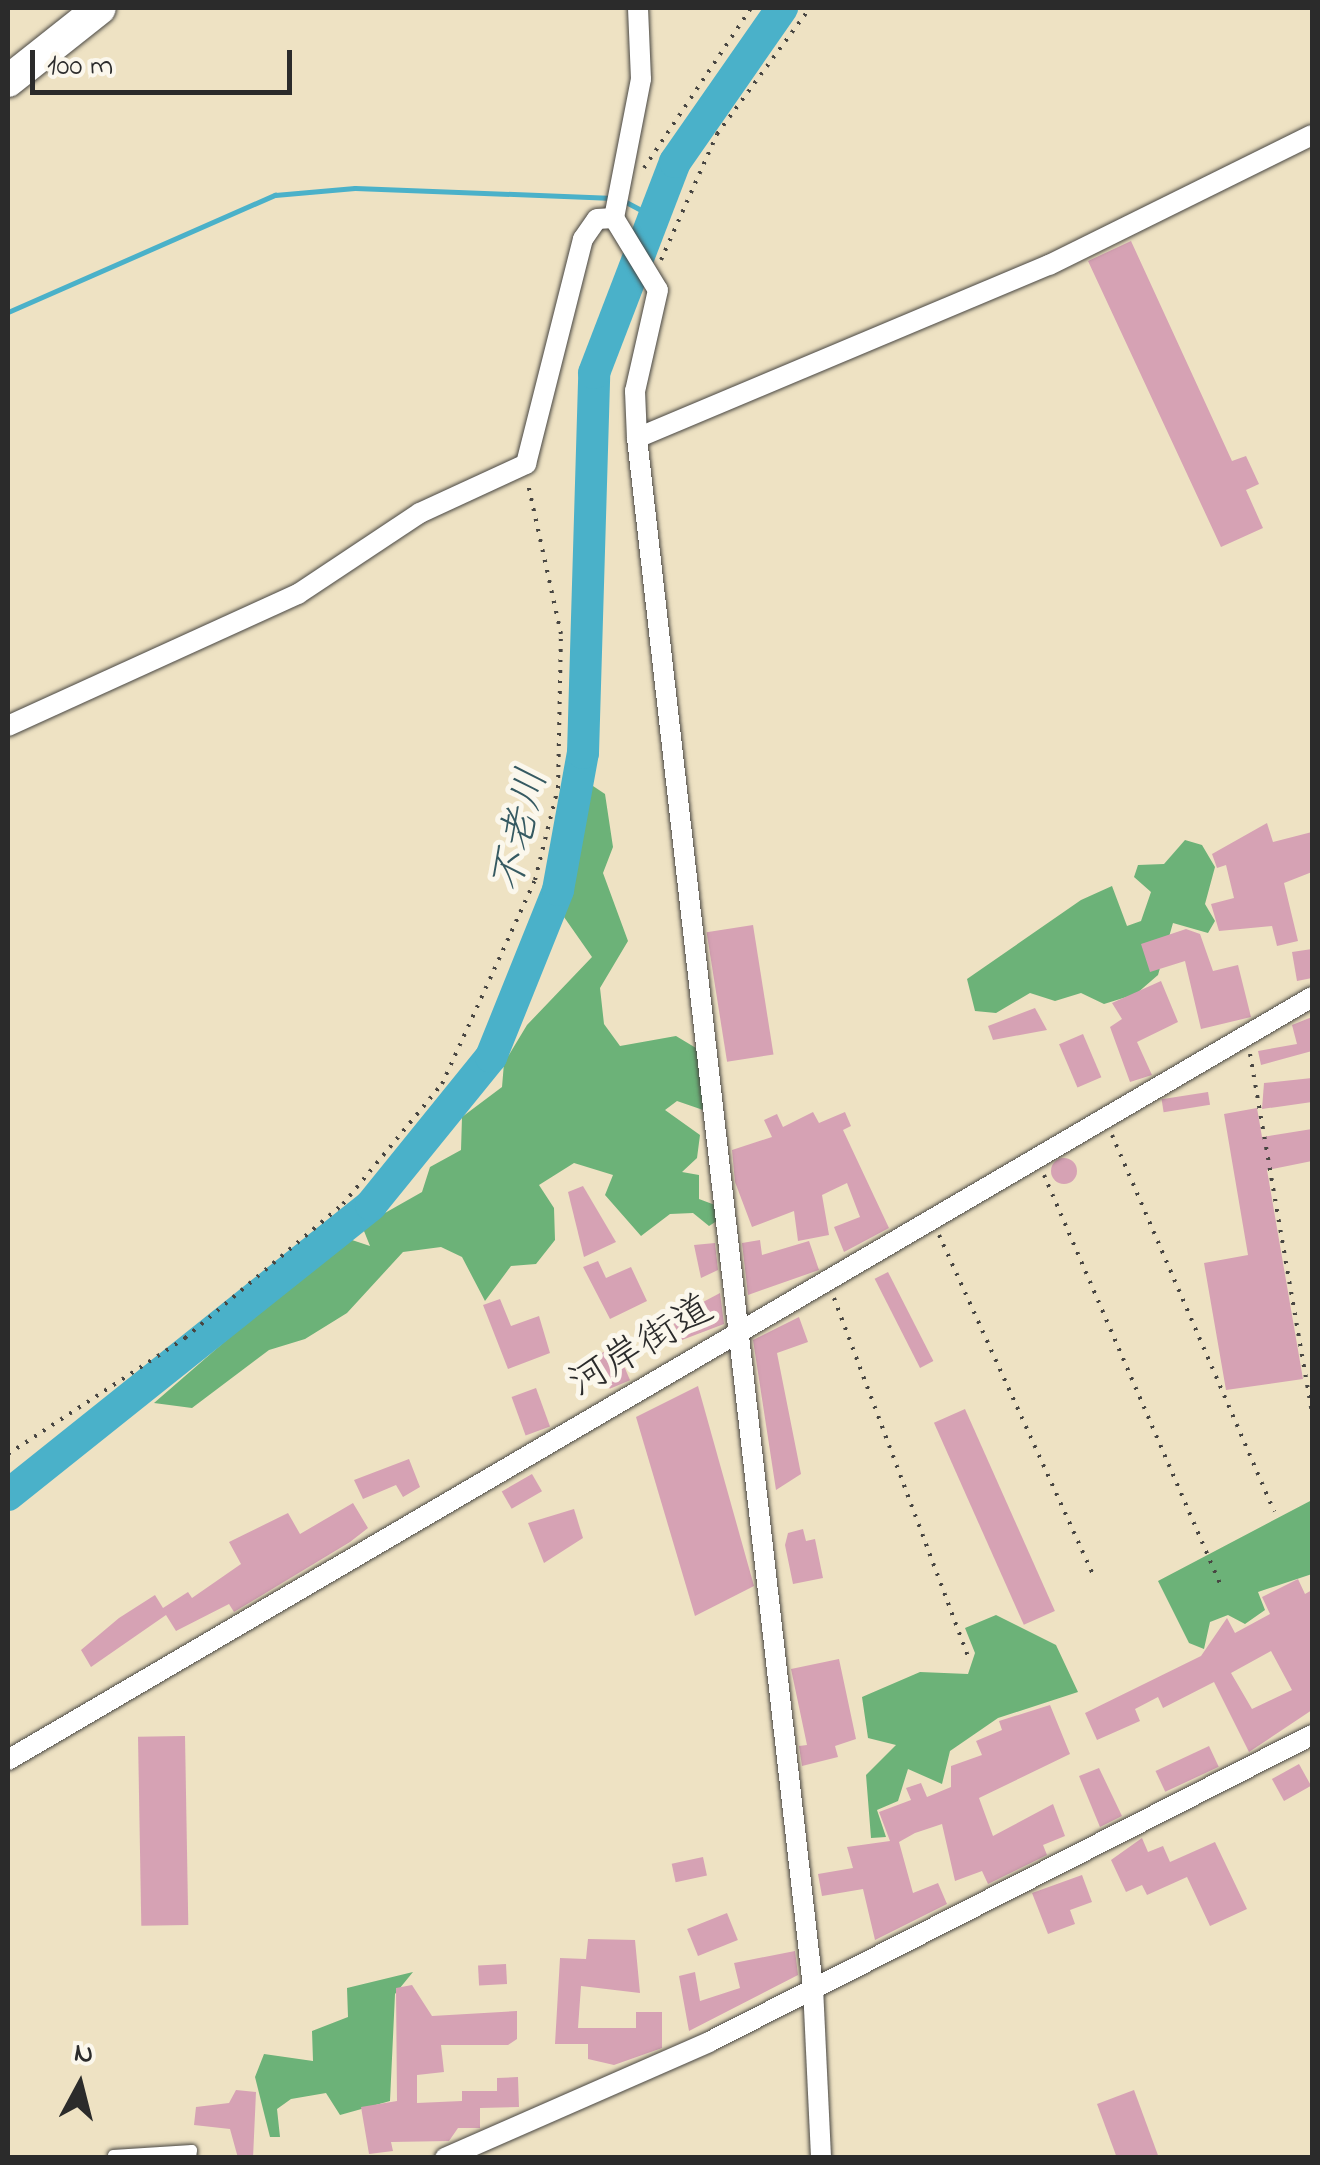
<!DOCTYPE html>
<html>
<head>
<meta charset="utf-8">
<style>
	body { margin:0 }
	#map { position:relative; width:1320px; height:2165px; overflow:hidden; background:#eee2c3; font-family:"Indie Flower","Klee One",sans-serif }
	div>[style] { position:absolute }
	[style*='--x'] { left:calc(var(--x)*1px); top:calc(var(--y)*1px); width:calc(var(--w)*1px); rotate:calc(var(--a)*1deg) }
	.forest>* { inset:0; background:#6cb278 }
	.stream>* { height:5px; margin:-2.5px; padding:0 2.5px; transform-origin:2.5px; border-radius:2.5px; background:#4ab1c9 }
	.river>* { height:32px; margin:-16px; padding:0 16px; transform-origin:16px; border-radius:16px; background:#4ab1c9 }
	.building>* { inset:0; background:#d6a2b4; transform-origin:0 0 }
	.round { border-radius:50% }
	.path>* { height:4px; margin-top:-2px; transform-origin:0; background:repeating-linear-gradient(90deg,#484642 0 2.5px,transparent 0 10.5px) }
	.roads { filter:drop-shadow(0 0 2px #484642) drop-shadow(0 0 2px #484642) }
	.lane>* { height:10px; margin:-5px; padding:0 5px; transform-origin:5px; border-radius:5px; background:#fff }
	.street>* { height:20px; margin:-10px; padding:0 10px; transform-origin:10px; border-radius:10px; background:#fff }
	.primary>* { height:32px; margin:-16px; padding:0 16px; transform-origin:16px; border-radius:16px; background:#fff }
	span { translate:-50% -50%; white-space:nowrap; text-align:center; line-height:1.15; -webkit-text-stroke:10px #fbf7ec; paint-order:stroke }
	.street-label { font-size:40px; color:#2b2b2b }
	.water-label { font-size:42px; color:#365a62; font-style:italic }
	.frame { position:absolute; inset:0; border:10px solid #2b2b2b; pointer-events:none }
	.north { position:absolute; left:30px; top:2035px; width:100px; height:100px; -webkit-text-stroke:8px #fbf7ec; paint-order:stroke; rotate:7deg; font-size:28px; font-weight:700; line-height:40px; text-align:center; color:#2b2b2b }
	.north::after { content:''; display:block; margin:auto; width:35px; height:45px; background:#2b2b2b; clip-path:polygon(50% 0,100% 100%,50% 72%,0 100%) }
	.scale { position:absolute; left:30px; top:50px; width:262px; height:45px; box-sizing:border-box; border:5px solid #2b2b2b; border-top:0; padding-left:12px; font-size:30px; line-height:35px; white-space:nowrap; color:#2b2b2b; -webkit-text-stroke:8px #fbf7ec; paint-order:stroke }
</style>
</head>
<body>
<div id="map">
	<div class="forest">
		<i style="clip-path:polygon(593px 786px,605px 794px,613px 847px,603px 873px,628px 941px,600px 988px,604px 1024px,620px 1046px,676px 1036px,701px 1051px,706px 1111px,677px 1101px,665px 1110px,700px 1135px,697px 1158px,682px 1172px,699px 1175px,699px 1199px,715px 1205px,720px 1219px,709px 1226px,693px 1213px,670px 1214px,641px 1236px,605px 1195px,613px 1175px,574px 1163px,539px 1185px,554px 1208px,555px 1240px,536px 1264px,511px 1266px,485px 1301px,462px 1257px,441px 1247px,403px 1252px,347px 1313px,305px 1339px,269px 1350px,192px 1408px,154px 1403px,334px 1247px,349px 1239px,370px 1246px,362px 1226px,422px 1192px,430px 1167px,461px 1150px,462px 1117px,502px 1087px,504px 1063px,527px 1025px,592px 957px,564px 917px,573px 890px,555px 863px,572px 840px,570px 804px)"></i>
		<i style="clip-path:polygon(1185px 840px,1202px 845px,1215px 867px,1205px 904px,1215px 921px,1208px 933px,1173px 923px,1158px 975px,1136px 994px,1104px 1004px,1081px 993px,1055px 1001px,1030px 993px,996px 1013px,975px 1011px,967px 979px,1081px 900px,1112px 886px,1127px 926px,1141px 921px,1151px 892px,1134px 877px,1138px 865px,1164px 864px)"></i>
		<i style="clip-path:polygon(1312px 1500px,1312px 1574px,1258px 1592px,1265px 1610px,1245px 1624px,1228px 1615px,1210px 1622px,1204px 1649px,1189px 1643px,1158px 1581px)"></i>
		<i style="clip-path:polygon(996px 1615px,1056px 1645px,1078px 1692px,998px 1718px,950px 1751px,942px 1784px,908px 1769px,898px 1801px,877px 1810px,886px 1837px,871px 1838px,866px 1775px,896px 1745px,868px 1738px,862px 1697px,920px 1672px,968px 1674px,975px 1653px,965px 1628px)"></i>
		<i style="clip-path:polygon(413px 1972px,395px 1994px,390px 2101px,340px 2115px,326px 2093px,291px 2099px,277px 2109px,280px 2137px,270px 2137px,255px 2077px,264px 2054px,313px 2061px,312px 2031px,348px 2017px,347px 1988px)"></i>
	</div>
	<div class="stream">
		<i style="--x:624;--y:201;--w:32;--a:28"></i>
		<i style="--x:8;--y:312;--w:292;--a:-23.7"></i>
		<i style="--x:275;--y:195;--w:80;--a:-5"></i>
		<i style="--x:355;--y:188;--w:259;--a:2.2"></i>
	</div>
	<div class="river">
		<i style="--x:8;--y:1495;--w:465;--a:-38.6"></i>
		<i style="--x:371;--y:1205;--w:191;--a:-51"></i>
		<i style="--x:491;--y:1057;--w:180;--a:-68.1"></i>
		<i style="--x:558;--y:890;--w:139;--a:-79.7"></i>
		<i style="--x:583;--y:753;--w:380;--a:-88.3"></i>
		<i style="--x:594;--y:373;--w:226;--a:-69"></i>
		<i style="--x:675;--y:162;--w:188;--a:-55.2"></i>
	</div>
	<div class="building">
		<i style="clip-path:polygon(1131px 241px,1232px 461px,1246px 456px,1259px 484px,1246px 490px,1263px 528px,1221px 547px,1088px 261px)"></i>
		<i style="clip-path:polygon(1267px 823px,1273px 842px,1312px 832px,1312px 872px,1284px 883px,1298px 941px,1277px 946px,1272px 926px,1219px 931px,1211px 904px,1234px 898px,1226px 865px,1217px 868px,1212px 854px)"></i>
		<i style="left:753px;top:925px;width:131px;height:47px;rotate:81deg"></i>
		<i style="clip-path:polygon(1186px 929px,1200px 934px,1213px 971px,1238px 965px,1251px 1017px,1201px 1029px,1185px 961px,1150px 972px,1141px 944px)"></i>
		<i style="clip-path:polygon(1312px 949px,1312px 978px,1297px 981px,1292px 952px)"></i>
		<i style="clip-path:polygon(1161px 981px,1178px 1022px,1137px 1042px,1152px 1075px,1130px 1082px,1110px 1027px,1122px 1019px,1112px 1003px)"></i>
		<i style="clip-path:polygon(1035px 1008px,1047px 1030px,993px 1040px,988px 1026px)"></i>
		<i style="clip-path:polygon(1312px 1017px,1312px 1051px,1261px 1065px,1258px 1051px,1297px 1044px,1292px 1025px)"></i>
		<i style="left:1083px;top:1034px;width:47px;height:26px;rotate:67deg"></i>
		<i style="clip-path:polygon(1312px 1078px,1312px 1102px,1262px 1109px,1264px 1083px)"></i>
		<i style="left:1208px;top:1092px;width:13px;height:47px;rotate:81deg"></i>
		<i style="clip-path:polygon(1257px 1108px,1262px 1137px,1312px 1129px,1312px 1161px,1267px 1170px,1303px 1379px,1226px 1390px,1204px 1263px,1248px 1255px,1224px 1114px)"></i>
		<i style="clip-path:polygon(813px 1112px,819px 1123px,845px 1112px,851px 1126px,843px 1130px,889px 1228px,844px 1252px,834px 1227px,860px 1217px,847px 1183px,822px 1195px,829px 1235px,798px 1241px,794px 1211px,752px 1227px,735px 1182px,732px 1150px,772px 1137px,764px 1120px,777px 1114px,783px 1127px)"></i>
		<i class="round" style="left:1051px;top:1158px;width:26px;height:26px"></i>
		<i style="clip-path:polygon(583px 1186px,616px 1242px,584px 1257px,568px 1192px)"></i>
		<i style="clip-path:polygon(760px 1240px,762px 1255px,809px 1241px,819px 1270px,748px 1295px,742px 1243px)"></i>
		<i style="clip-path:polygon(715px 1243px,718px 1270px,701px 1278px,694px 1245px)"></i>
		<i style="clip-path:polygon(598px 1261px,606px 1278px,631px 1267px,647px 1301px,610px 1319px,583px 1267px)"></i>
		<i style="left:888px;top:1272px;width:100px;height:15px;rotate:63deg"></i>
		<i style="clip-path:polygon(720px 1293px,724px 1324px,682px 1340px,671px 1319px)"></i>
		<i style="clip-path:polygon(500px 1299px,511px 1326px,539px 1316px,550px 1353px,508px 1369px,483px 1305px)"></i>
		<i style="clip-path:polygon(799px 1317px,808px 1342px,777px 1353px,801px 1474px,776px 1490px,753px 1340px)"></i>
		<i style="left:616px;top:1347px;width:36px;height:22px;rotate:67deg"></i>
		<i style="clip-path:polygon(698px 1386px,754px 1586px,695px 1616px,636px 1417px)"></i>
		<i style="left:536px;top:1388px;width:41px;height:26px;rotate:70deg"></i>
		<i style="left:965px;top:1409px;width:221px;height:34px;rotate:66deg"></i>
		<i style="clip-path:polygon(409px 1459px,420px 1487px,403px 1497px,396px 1485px,363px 1499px,354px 1480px)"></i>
		<i style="left:532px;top:1474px;width:20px;height:35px;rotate:60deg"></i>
		<i style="clip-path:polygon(353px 1503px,368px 1528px,350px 1542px,234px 1612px,229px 1604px,176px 1631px,166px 1615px,91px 1667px,81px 1650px,119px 1618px,155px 1595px,163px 1608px,188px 1592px,192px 1598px,241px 1564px,229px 1542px,288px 1513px,300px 1534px)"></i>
		<i style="clip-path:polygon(574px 1509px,583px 1538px,544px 1563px,528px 1523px)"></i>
		<i style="clip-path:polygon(803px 1529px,806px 1541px,815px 1539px,823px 1578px,793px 1584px,785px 1545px,788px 1533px)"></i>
		<i style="clip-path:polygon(evenodd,1298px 1579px,1305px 1594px,1312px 1590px,1312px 1710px,1249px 1752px,1214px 1682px,1163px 1708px,1158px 1697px,1135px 1709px,1140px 1721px,1097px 1740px,1085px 1713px,1201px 1656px,1227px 1618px,1235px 1633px,1270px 1614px,1262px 1597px,1298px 1579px,1271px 1651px,1292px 1690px,1252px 1709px,1231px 1673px,1271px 1651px)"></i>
		<i style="clip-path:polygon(839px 1659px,856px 1739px,835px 1746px,838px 1757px,802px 1766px,799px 1746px,807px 1745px,791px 1669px)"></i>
		<i style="clip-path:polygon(1050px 1705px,1070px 1754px,979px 1798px,993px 1836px,1053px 1804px,1065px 1836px,1043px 1845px,1047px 1855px,988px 1884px,982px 1871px,955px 1881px,942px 1824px,915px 1833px,899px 1842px,913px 1893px,938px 1883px,947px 1904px,875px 1940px,863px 1889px,822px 1896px,818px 1874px,853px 1868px,847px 1847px,890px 1841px,879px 1812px,911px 1800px,906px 1788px,921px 1783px,927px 1797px,951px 1787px,951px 1766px,982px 1755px,976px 1741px,1002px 1730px,999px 1721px)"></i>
		<i style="left:185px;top:1736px;width:189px;height:47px;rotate:89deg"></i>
		<i style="left:1209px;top:1746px;width:23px;height:59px;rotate:65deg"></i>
		<i style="left:1299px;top:1764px;width:25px;height:31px;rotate:61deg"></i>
		<i style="clip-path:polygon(1099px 1768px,1122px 1816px,1100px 1827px,1079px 1776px)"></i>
		<i style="clip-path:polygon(1142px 1838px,1148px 1852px,1163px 1846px,1170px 1862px,1215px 1842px,1247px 1909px,1210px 1926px,1187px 1877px,1147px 1895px,1142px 1885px,1126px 1892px,1111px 1860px)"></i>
		<i style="left:703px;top:1857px;width:19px;height:32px;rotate:78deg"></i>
		<i style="clip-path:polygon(1082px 1875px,1092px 1902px,1070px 1910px,1075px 1924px,1048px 1934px,1032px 1893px)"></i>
		<i style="left:727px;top:1913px;width:29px;height:43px;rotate:68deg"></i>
		<i style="clip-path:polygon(588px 1939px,635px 1940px,640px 1993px,581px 1986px,578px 2028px,636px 2028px,636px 2012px,662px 2012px,662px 2048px,614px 2065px,588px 2059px,588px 2044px,555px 2044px,560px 1958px,586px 1959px)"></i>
		<i style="clip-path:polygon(795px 1951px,798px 1975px,689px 2031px,679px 1976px,695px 1972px,700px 2001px,740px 1988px,734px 1963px)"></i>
		<i style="left:506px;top:1964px;width:20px;height:28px;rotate:87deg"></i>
		<i style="clip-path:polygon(412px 1985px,432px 2016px,517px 2011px,517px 2039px,508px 2045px,441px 2045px,444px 2072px,417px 2075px,417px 2103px,462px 2101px,462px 2091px,497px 2091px,497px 2078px,518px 2077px,519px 2107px,480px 2108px,480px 2128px,458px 2128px,449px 2141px,391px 2142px,393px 2151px,369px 2154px,361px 2107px,397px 2101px,396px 1988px)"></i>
		<i style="clip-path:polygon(236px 2090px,256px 2092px,253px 2158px,238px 2158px,230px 2129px,194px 2125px,196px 2107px,229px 2103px)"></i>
		<i style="clip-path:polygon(1134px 2090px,1159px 2158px,1117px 2158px,1097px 2104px)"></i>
	</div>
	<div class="path">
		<i style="--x:644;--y:168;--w:192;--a:-56.2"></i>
		<i style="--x:661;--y:260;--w:138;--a:-66"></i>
		<i style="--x:717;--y:134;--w:157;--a:-53.6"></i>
		<i style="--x:1250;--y:1054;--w:365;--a:80.2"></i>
		<i style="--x:1112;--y:1135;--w:410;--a:66.7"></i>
		<i style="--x:1044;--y:1175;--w:445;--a:66.7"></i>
		<i style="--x:939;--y:1235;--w:375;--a:65.6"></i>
		<i style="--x:834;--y:1298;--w:385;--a:69.5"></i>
		<i style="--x:8;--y:1454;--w:212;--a:-33.2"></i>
		<i style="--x:185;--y:1338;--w:207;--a:-40.3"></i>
		<i style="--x:343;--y:1204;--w:156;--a:-50.5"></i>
		<i style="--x:442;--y:1084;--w:224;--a:-65.5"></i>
		<i style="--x:535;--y:880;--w:95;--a:-76"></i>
		<i style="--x:558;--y:788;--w:154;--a:-88.9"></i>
		<i style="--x:561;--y:634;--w:154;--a:-102.4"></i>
	</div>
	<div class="roads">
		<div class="lane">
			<i style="--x:113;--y:2155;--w:79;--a:-3.6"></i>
			<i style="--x:192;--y:2150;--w:8;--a:97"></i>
		</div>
		<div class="street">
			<i style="--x:638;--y:8;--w:71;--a:87.6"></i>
			<i style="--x:641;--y:79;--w:142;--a:101"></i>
			<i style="--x:614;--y:218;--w:84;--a:58.6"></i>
			<i style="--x:658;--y:290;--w:104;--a:102.8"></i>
			<i style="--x:635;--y:391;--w:47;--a:87.6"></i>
			<i style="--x:637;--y:438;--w:1559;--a:83.52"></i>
			<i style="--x:813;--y:1987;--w:171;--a:87.3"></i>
			<i style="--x:637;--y:438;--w:447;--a:-22.8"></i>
			<i style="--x:1049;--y:265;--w:293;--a:-26.3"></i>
			<i style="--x:8;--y:726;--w:319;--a:-24.5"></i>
			<i style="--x:298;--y:594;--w:146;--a:-33.6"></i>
			<i style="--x:420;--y:513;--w:117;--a:-24.8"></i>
			<i style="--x:526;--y:464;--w:232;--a:-75.8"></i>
			<i style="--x:583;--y:239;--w:24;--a:-55"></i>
			<i style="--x:597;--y:219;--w:17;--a:-3"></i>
			<i style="--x:8;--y:1760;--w:1511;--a:-30.33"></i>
			<i style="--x:445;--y:2158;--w:288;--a:-23.7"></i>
			<i style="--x:709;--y:2042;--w:677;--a:-26.98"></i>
		</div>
		<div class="primary">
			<i style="--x:8;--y:81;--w:117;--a:-38.4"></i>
		</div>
	</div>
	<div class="street-label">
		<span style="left:642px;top:1348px;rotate:-31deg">河岸街道</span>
	</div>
	<div class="water-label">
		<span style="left:522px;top:831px;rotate:-77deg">不老川</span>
	</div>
	<div class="frame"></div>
	<div class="north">N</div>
	<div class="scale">100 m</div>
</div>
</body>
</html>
